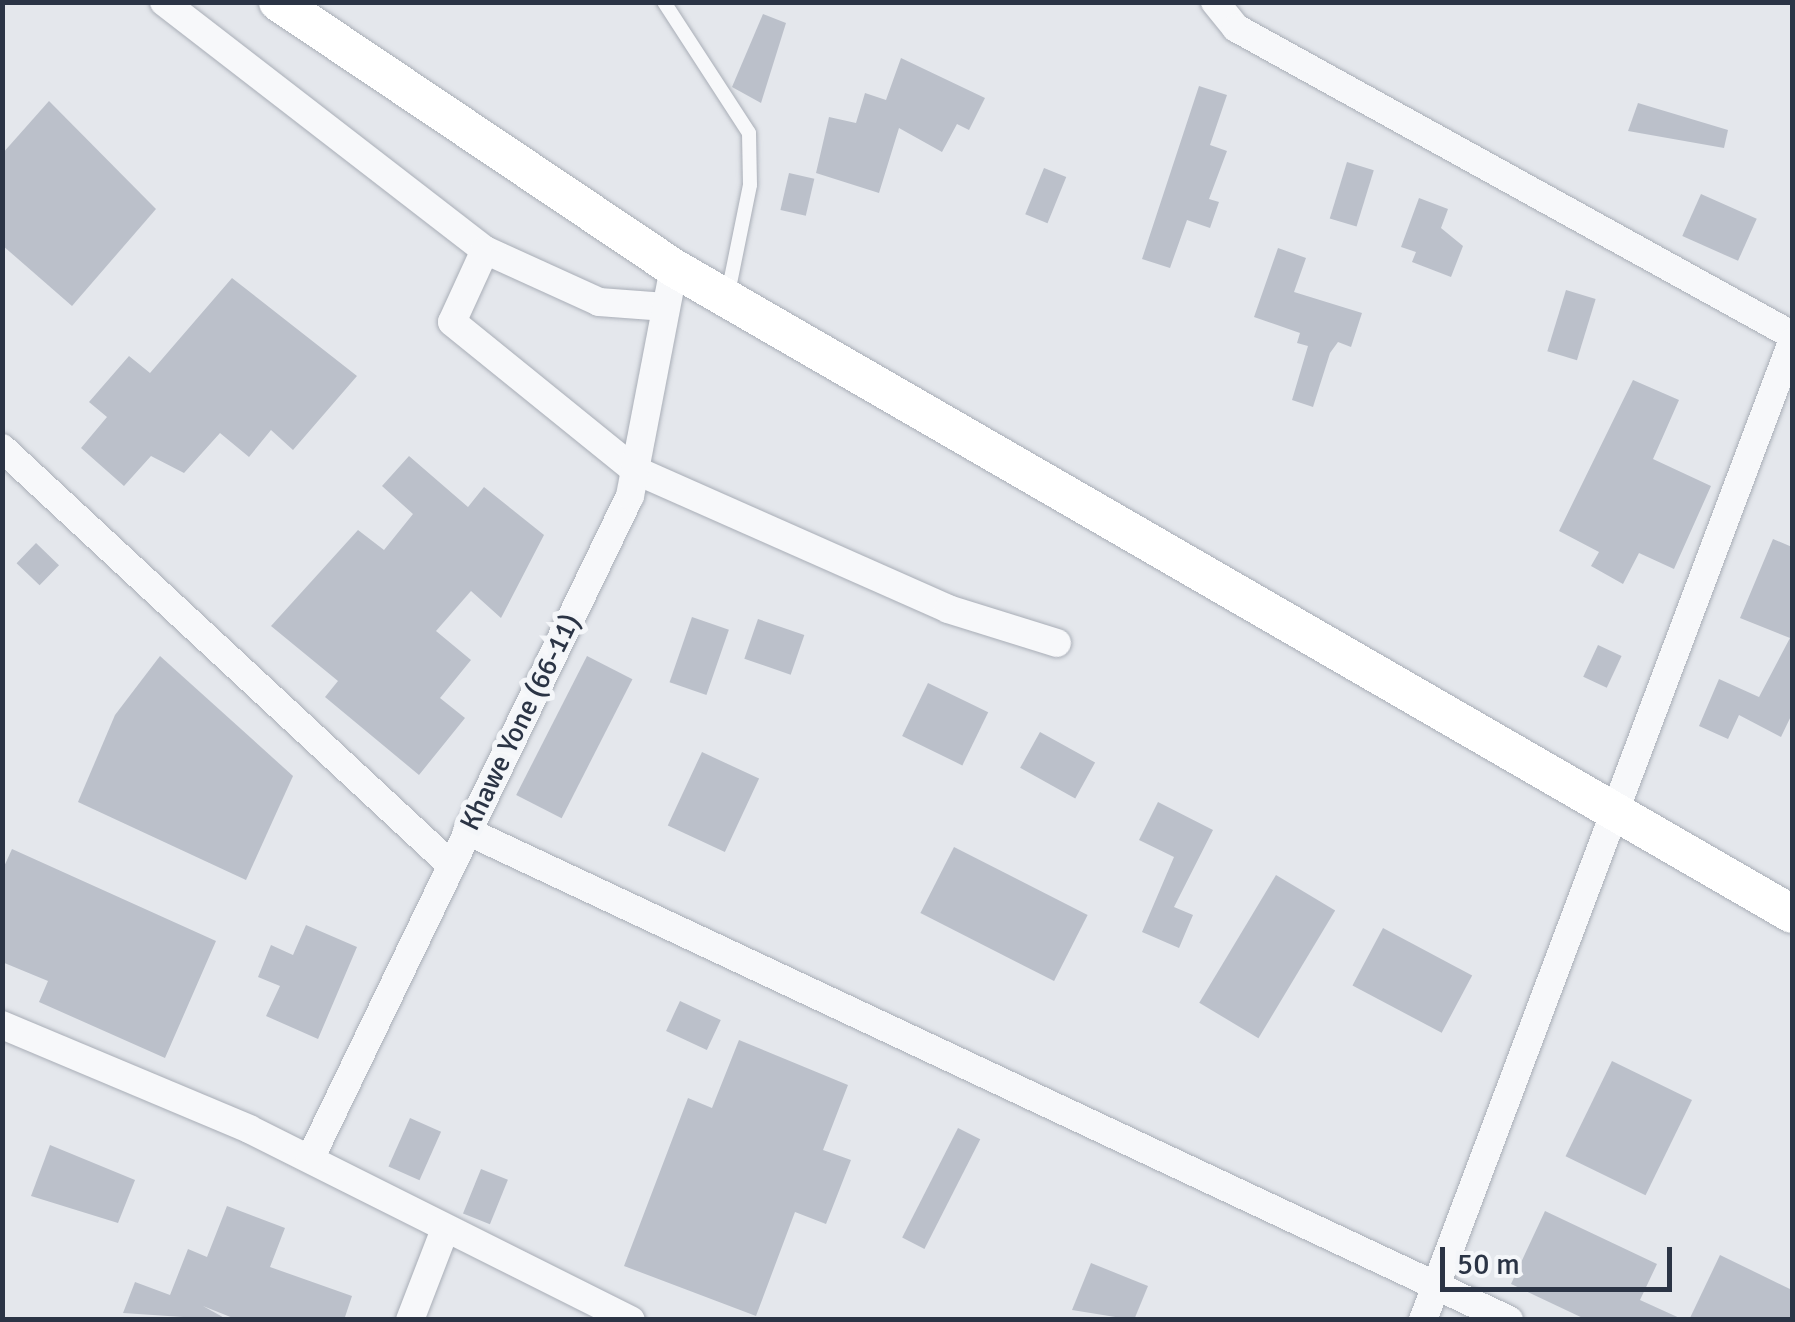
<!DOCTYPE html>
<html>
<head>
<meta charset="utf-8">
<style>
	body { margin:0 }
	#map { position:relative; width:1795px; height:1322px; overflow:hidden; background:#e4e7ec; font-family:Signika,sans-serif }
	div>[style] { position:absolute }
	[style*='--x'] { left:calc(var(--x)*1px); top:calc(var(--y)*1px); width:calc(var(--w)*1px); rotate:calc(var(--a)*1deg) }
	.building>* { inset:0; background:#bbc0ca; transform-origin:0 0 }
	.roads { filter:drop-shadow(0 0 2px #a9aeb7) drop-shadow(0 0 2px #a9aeb7) }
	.lane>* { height:14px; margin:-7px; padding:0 7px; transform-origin:7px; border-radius:7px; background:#f7f8fa }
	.street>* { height:28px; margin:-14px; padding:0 14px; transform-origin:14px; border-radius:14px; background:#f7f8fa }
	.secondary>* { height:38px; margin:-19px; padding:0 19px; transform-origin:19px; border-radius:19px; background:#fff }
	span { translate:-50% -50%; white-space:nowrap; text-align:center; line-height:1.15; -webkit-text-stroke:10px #f4f6f9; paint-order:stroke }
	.street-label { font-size:28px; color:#2b3445 }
	.frame { position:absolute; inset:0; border:5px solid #2b3445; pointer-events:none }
	.scale { position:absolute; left:1440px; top:1247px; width:232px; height:45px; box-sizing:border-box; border:5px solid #2b3445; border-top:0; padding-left:12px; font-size:30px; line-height:35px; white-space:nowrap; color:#2b3445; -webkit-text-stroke:8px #f4f6f9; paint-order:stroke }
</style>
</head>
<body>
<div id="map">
	<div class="building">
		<i style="clip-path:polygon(763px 14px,786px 23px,761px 103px,732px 87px)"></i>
		<i style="clip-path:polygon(901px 58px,985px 98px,969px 130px,957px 124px,942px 152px,899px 128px,879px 193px,816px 173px,829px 117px,856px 123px,865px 93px,886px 100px)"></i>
		<i style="clip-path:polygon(1199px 86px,1227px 95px,1210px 145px,1227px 151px,1209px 199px,1219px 202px,1210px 228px,1187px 220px,1170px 268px,1142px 259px)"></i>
		<i style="clip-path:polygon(49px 101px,156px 209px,72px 306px,2px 245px,2px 154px)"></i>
		<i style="clip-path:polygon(1638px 103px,1728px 130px,1724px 148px,1628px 131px)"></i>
		<i style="left:1347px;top:162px;width:28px;height:59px;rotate:17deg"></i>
		<i style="left:1044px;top:168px;width:24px;height:50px;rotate:22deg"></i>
		<i style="left:789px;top:173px;width:26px;height:38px;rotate:13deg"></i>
		<i style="left:1701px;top:194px;width:61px;height:46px;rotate:24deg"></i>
		<i style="clip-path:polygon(1419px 198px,1448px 209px,1441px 228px,1463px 246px,1451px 277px,1412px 262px,1416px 252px,1401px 247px)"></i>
		<i style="clip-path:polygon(1278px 248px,1306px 258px,1294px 292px,1362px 313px,1351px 347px,1338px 342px,1330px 353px,1313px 407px,1292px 400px,1308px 346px,1297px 343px,1300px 333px,1254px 317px)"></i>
		<i style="clip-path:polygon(232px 278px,357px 376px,293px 450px,271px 430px,249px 457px,220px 433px,184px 473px,151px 456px,124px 486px,81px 448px,107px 417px,89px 402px,129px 356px,150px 373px)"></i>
		<i style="left:1566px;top:290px;width:31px;height:64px;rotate:17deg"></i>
		<i style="clip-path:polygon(1633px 380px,1679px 400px,1653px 459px,1711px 486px,1674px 569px,1639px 553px,1623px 584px,1591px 566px,1599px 552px,1559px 531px)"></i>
		<i style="clip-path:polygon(409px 456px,468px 507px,484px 487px,544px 535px,501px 618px,471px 591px,436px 631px,471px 660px,440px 698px,465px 718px,419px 775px,325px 697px,338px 681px,271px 626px,358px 530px,384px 550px,413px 514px,382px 486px)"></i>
		<i style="clip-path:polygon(1773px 539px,1792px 547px,1792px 714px,1781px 737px,1739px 715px,1728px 739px,1699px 726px,1719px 679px,1759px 697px,1790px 638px,1740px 618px)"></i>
		<i style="left:36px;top:543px;width:32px;height:28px;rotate:44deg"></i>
		<i style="left:692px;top:617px;width:39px;height:69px;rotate:19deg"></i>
		<i style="left:758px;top:619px;width:49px;height:42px;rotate:19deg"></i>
		<i style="left:1598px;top:645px;width:26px;height:35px;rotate:25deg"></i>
		<i style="clip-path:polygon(160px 656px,293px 776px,246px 880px,78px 802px,115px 715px)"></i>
		<i style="left:587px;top:656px;width:51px;height:156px;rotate:27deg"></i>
		<i style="left:928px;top:683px;width:67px;height:59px;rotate:26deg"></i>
		<i style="left:1040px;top:732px;width:63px;height:41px;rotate:29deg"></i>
		<i style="left:702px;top:752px;width:63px;height:81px;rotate:25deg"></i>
		<i style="clip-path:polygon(1158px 802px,1213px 830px,1174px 907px,1193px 915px,1179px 948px,1142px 932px,1174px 857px,1139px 840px)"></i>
		<i style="left:954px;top:847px;width:150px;height:74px;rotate:27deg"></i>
		<i style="clip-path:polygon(12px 849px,216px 941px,165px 1058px,39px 1002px,48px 981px,2px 962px,2px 871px)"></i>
		<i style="left:1276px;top:875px;width:69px;height:149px;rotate:31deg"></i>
		<i style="clip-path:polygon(306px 925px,357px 947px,318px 1039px,266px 1016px,280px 986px,258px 977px,271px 945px,293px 955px)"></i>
		<i style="left:1383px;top:928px;width:101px;height:65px;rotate:28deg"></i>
		<i style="left:680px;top:1001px;width:45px;height:33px;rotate:25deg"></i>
		<i style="clip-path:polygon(739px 1040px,848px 1085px,823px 1150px,851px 1160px,826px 1224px,795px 1212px,756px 1316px,624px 1266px,688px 1098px,712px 1108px)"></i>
		<i style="left:1612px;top:1061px;width:89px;height:106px;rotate:26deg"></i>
		<i style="left:410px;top:1118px;width:34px;height:53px;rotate:24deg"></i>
		<i style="left:958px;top:1128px;width:25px;height:123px;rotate:27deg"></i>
		<i style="clip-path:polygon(50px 1145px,135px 1180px,118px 1223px,31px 1196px)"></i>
		<i style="left:481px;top:1169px;width:29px;height:48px;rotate:22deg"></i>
		<i style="clip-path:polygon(227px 1206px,285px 1228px,270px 1267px,352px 1296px,344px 1320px,238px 1320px,203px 1306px,228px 1320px,123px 1313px,135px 1282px,170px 1295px,188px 1249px,207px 1257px)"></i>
		<i style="clip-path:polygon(1545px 1211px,1657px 1264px,1640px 1300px,1684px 1320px,1587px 1320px,1511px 1284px)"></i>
		<i style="clip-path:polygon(1720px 1255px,1792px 1290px,1792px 1320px,1689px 1320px)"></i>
		<i style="clip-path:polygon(1091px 1263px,1148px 1286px,1134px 1320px,1072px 1310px)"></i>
	</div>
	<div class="roads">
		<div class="lane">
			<i style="--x:664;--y:2;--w:156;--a:57"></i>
			<i style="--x:749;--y:133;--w:52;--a:88.9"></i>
			<i style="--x:750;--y:185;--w:110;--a:101.5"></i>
		</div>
		<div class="street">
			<i style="--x:164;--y:2;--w:406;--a:37.7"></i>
			<i style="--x:485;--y:250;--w:125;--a:24.5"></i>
			<i style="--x:599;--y:302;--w:67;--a:4.3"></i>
			<i style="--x:1215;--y:2;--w:33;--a:51"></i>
			<i style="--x:1236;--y:28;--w:635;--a:28.91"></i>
			<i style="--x:485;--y:250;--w:79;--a:114.6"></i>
			<i style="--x:452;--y:322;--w:235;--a:39"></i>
			<i style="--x:635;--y:470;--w:342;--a:23.9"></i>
			<i style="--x:948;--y:609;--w:114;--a:17.3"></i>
			<i style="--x:2;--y:448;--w:613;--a:42.88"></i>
			<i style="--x:467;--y:831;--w:1151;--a:25.14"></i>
			<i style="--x:2;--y:1025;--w:268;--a:22.8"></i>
			<i style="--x:249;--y:1129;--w:427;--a:26.6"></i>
			<i style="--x:310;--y:1159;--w:736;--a:-64.24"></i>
			<i style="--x:630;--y:496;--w:232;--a:-79.1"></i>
			<i style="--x:410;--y:1320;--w:94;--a:-68.9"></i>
			<i style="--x:1423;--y:1320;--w:1045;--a:-69.33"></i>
		</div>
		<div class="secondary">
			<i style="--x:278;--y:2;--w:477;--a:33.9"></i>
			<i style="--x:674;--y:268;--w:1291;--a:30.02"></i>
		</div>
	</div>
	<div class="street-label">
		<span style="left:520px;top:722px;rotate:-64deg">Khawe Yone (66-11)</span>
	</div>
	<div class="frame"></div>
	<div class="scale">50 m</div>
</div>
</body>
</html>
